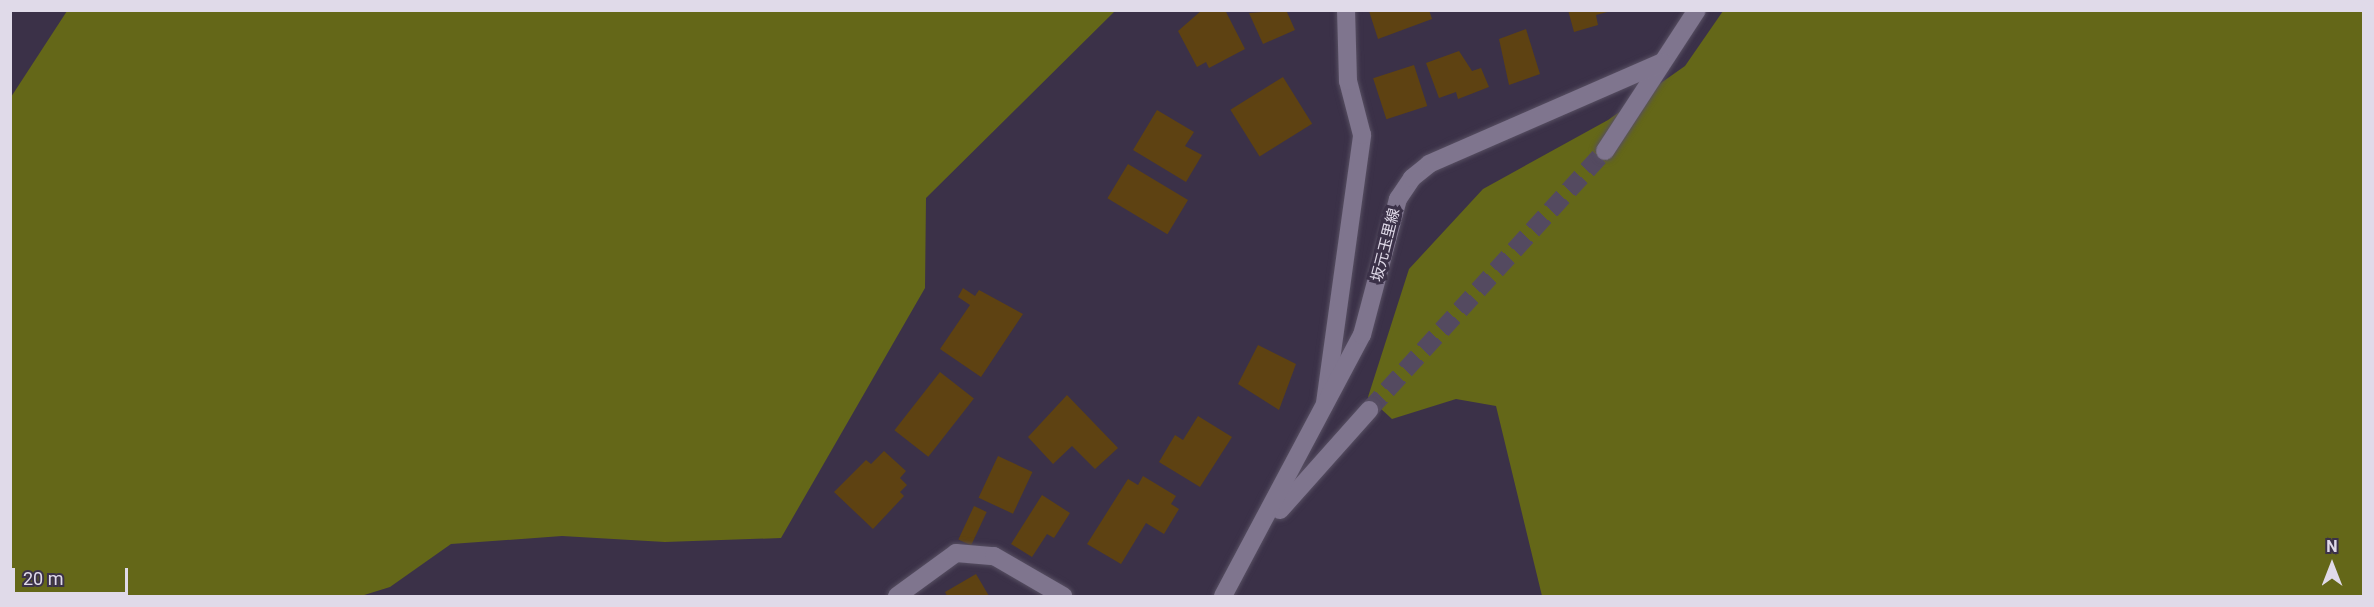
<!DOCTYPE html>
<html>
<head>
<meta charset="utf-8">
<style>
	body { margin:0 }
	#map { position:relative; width:2374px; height:607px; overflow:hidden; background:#3b3148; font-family:Roboto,"Noto Sans JP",sans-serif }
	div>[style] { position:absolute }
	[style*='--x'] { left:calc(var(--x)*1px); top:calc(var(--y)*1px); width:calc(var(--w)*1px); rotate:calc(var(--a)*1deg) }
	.forest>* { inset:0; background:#646718 }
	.building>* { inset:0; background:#5e4212; transform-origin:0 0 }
	.secondary-tunnel>* { height:18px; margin-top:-9px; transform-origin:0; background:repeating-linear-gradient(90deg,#544a60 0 18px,transparent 0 27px) }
	.roads { filter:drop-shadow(0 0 2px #574f62) drop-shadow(0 0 2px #574f62) }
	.lane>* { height:18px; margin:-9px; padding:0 9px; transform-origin:9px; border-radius:9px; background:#7f758e }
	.street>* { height:18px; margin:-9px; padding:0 9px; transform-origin:9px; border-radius:9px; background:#7f758e }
	.secondary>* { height:18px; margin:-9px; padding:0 9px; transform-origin:9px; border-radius:9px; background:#7f758e }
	span { translate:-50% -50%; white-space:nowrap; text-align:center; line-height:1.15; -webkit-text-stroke:6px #3b3148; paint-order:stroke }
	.street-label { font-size:15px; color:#e0dae9 }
	.frame { position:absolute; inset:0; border:12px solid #e0dae9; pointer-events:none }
	.north { position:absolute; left:2302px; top:535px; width:60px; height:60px; -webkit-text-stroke:4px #3b3148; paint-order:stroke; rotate:0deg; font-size:16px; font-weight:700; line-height:24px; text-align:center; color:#e0dae9 }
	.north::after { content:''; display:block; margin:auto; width:21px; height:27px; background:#e0dae9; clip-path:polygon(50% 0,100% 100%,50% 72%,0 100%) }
	.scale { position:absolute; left:12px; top:568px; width:116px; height:27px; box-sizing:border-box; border:3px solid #e0dae9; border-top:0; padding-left:8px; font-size:18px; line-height:21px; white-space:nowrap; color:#e0dae9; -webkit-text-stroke:4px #3b3148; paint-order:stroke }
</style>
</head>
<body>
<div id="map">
	<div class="forest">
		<i style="clip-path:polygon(67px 11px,67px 10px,1115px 11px,926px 198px,925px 288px,781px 538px,665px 542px,562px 536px,451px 544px,390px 587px,361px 596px,11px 596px,11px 97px)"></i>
		<i style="clip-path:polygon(1723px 11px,2363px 11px,2363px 596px,1542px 596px,1496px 406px,1456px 399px,1392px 419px,1368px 397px,1409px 269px,1483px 189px,1608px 120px,1685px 66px)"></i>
	</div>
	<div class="building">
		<i style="clip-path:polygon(1225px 10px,1245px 49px,1209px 68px,1206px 62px,1197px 67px,1178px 31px,1202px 10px)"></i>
		<i style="clip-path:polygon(1286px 10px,1295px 30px,1263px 44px,1249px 13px)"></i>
		<i style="clip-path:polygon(1429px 10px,1432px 19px,1378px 39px,1369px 11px)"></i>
		<i style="clip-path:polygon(1568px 10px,1611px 10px,1611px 11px,1596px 15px,1598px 25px,1574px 32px)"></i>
		<i style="clip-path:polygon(1526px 29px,1540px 74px,1509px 85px,1499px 39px)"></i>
		<i style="clip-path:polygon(1459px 51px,1472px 71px,1481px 68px,1489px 87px,1458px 99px,1456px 92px,1439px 98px,1426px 63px)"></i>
		<i style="left:1414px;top:65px;width:43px;height:43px;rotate:72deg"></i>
		<i style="left:1283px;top:77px;width:55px;height:62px;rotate:58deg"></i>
		<i style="clip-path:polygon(1157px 110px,1194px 132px,1185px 146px,1202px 155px,1186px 182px,1133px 150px)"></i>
		<i style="left:1128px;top:164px;width:70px;height:40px;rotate:31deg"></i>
		<i style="clip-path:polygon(963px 288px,975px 296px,979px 290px,1023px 314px,981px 377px,940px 349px,970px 305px,958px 297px)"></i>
		<i style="clip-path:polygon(1258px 345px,1296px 364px,1279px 410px,1238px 384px)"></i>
		<i style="left:940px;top:372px;width:43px;height:74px;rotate:38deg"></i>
		<i style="clip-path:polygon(1067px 395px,1118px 448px,1095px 469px,1072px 446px,1053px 464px,1028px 437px)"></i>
		<i style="clip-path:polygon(1198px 416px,1232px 437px,1200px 487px,1159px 462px,1175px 435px,1183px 440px)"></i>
		<i style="clip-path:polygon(884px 451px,906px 471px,900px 478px,907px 485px,900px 492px,904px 496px,873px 529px,834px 492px,866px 460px,871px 464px)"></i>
		<i style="left:998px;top:456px;width:38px;height:46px;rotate:25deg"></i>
		<i style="clip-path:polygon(1143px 476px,1176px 496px,1171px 504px,1179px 509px,1164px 534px,1146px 523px,1121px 564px,1087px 544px,1128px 479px,1138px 485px)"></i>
		<i style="clip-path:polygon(1042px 495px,1070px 513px,1054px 538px,1047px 534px,1032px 557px,1011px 544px)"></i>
		<i style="left:974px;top:506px;width:14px;height:37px;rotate:25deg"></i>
		<i style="clip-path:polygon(976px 574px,989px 596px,947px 596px,945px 592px)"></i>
	</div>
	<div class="secondary-tunnel">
		<i style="--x:1369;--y:410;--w:350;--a:-47.7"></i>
	</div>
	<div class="roads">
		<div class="lane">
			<i style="--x:897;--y:596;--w:73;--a:-36.1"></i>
			<i style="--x:956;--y:553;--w:38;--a:5"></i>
			<i style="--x:994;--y:556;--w:80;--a:30.1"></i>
		</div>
		<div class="street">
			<i style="--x:1325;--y:403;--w:271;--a:-82.1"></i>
			<i style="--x:1362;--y:135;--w:56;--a:-104.5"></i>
			<i style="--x:1348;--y:81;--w:71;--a:-91.6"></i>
		</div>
		<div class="secondary">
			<i style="--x:1605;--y:151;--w:168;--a:-56.9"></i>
			<i style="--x:1280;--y:510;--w:134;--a:-48.3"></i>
			<i style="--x:1223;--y:596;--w:296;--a:-62"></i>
			<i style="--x:1362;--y:335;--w:141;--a:-75.2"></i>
			<i style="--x:1398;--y:199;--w:25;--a:-56"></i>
			<i style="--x:1412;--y:178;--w:22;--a:-39"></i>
			<i style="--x:1429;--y:164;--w:254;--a:-23.6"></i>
		</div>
	</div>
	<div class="street-label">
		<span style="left:1386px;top:245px;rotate:-76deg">坂元玉里線</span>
	</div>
	<div class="frame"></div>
	<div class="north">N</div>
	<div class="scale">20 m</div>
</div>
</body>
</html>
